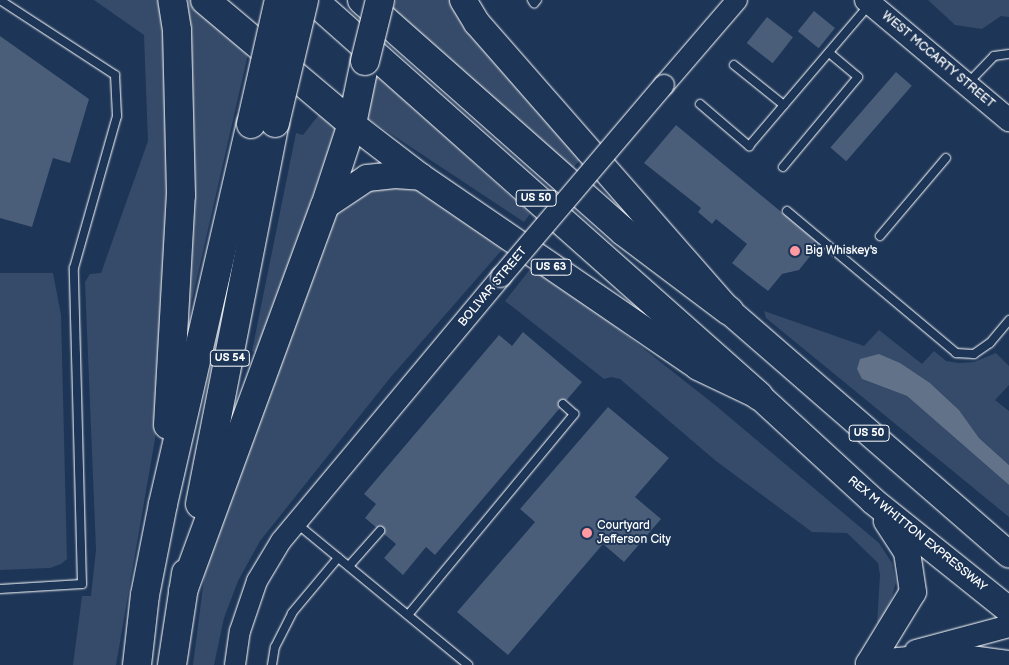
<!DOCTYPE html>
<html>
<head>
<meta charset="utf-8">
<style>
	body { margin:0 }
	#map { position:relative; width:1009px; height:665px; overflow:hidden; background:#1d3557; font-family:"Balsamiq Sans",sans-serif }
	div>[style] { position:absolute }
	[style*='--x'] { left:calc(var(--x)*1px); top:calc(var(--y)*1px); width:calc(var(--w)*1px); rotate:calc(var(--a)*1deg) }
	.green>* { inset:0; background:#364b69 }
	.water>* { inset:0; background:#617289 }
	.building>* { inset:0; background:#4a5d79; transform-origin:0 0 }
	.roads { filter:drop-shadow(0 0 1px #fff) drop-shadow(0 0 1px #fff) }
	.service>* { height:8px; margin:-4px; padding:0 4px; transform-origin:4px; border-radius:4px; background:#1d3557 }
	.tertiary>* { height:20px; margin:-10px; padding:0 10px; transform-origin:10px; border-radius:10px; background:#1d3557 }
	.secondary>* { height:22px; margin:-11px; padding:0 11px; transform-origin:11px; border-radius:11px; background:#1d3557 }
	.trunk>* { height:26px; margin:-13px; padding:0 13px; transform-origin:13px; border-radius:13px; background:#1d3557 }
	.motorway>* { height:28px; margin:-14px; padding:0 14px; transform-origin:14px; border-radius:14px; background:#1d3557 }
	.bridges { filter:drop-shadow(0 0 1px #fff) drop-shadow(0 0 1px #fff) }
	.tertiary-bridge>* { height:20px; margin:-10px; padding:0 10px; transform-origin:10px; border-radius:10px; background:#1d3557 }
	.motorway-bridge>* { height:28px; margin:-14px; padding:0 14px; transform-origin:14px; border-radius:14px; background:#1d3557 }
	.dots>* { width:14px; height:14px; translate:-50% -50%; box-sizing:border-box; border:2px solid #1d3557; border-radius:50% }
	span { translate:-50% -50%; white-space:nowrap; text-align:center; line-height:1.15; -webkit-text-stroke:4px #1d3557; paint-order:stroke }
	.shield-label span { padding:1px 4px; background:#1d3557; border:1px solid; border-radius:4px; -webkit-text-stroke-width:0 }
	.shield-label { font-size:11px; color:#fff; font-weight:700 }
	.street-label { font-size:12px; color:#fff }
	.poi-label { font-size:12px; color:#fff }
	.left { translate:0 -50%; text-align:left }
</style>
</head>
<body>
<div id="map">
	<div class="green">
		<i style="clip-path:polygon(94px 0,161px 0,163px 7px,168px 195px,160px 386px,156px 433px,116px 665px,73px 665px,82px 596px,91px 596px,96px 550px,85px 282px,90px 274px,101px 273px,148px 141px,144px 35px)"></i>
		<i style="clip-path:polygon(188px 0,193px 0,248px 54px,187px 322px)"></i>
		<i style="clip-path:polygon(396px 0,449px 0,583px 156px,573px 168px,393px 10px)"></i>
		<i style="clip-path:polygon(928px 0,1009px 0,1009px 17px,1001px 16px,982px 29px,955px 25px)"></i>
		<i style="clip-path:polygon(376px 73px,530px 214px,524px 222px,367px 118px)"></i>
		<i style="clip-path:polygon(321px 112px,337px 126px,258px 353px,252px 351px,296px 133px,303px 135px)"></i>
		<i style="clip-path:polygon(405px 181px,507px 244px,390px 378px,260px 541px,238px 581px,224px 618px,214px 665px,193px 665px,205px 571px,336px 206px,351px 193px)"></i>
		<i style="clip-path:polygon(535px 263px,715px 405px,879px 543px,892px 563px,896px 582px,888px 612px,877px 624px,880px 575px,878px 563px,847px 533px,812px 532px,716px 461px,620px 379px,611px 377px,604px 379px,505px 301px)"></i>
		<i style="clip-path:polygon(0 273px,53px 273px,61px 315px,67px 559px,61px 564px,50px 568px,0 570px)"></i>
		<i style="clip-path:polygon(764px 311px,864px 346px,879px 330px,922px 364px,934px 351px,946px 361px,959px 363px,974px 362px,996px 353px,1009px 366px,1009px 385px,995px 400px,1009px 411px,1009px 465px,979px 438px,959px 410px,930px 383px,862px 379px,907px 396px,1009px 485px,1009px 517px,766px 318px)"></i>
	</div>
	<div class="water">
		<i style="clip-path:polygon(879px 354px,900px 363px,930px 383px,959px 410px,979px 438px,1009px 465px,1009px 485px,907px 396px,862px 379px,857px 369px,860px 359px)"></i>
	</div>
	<div class="building">
		<i style="left:814px;top:11px;width:27px;height:26px;rotate:39deg"></i>
		<i style="left:767px;top:17px;width:33px;height:33px;rotate:38deg"></i>
		<i style="clip-path:polygon(0 36px,89px 99px,70px 163px,53px 158px,32px 227px,0 218px)"></i>
		<i style="left:896px;top:72px;width:21px;height:100px;rotate:41deg"></i>
		<i style="clip-path:polygon(676px 125px,820px 244px,799px 270px,782px 274px,768px 291px,732px 263px,747px 244px,716px 219px,712px 224px,698px 212px,701px 208px,644px 163px)"></i>
		<i style="clip-path:polygon(523px 332px,582px 382px,435px 555px,426px 547px,403px 575px,384px 558px,396px 544px,365px 518px,376px 504px,364px 494px,499px 335px,512px 346px)"></i>
		<i style="clip-path:polygon(608px 407px,669px 458px,635px 497px,661px 519px,624px 562px,603px 544px,508px 655px,457px 612px,535px 522px,520px 509px)"></i>
	</div>
	<div class="roads">
		<div class="service">
			<i style="--x:532;--y:0;--w:4;--a:56"></i>
			<i style="--x:534;--y:3;--w:4;--a:-45"></i>
			<i style="--x:734;--y:65;--w:64;--a:38.7"></i>
			<i style="--x:968;--y:83;--w:37;--a:-46"></i>
			<i style="--x:994;--y:56;--w:15;--a:-8"></i>
			<i style="--x:700;--y:104;--w:65;--a:40.6"></i>
			<i style="--x:749;--y:146;--w:185;--a:-49.6"></i>
			<i style="--x:783;--y:167;--w:117;--a:-50.2"></i>
			<i style="--x:858;--y:77;--w:38;--a:-140"></i>
			<i style="--x:787;--y:211;--w:221;--a:40"></i>
			<i style="--x:956;--y:353;--w:18;--a:3"></i>
			<i style="--x:974;--y:354;--w:19;--a:-35"></i>
			<i style="--x:990;--y:343;--w:30;--a:-50"></i>
			<i style="--x:880;--y:236;--w:102;--a:-49.8"></i>
			<i style="--x:296;--y:523;--w:223;--a:39.5"></i>
			<i style="--x:349;--y:566;--w:47;--a:-48.5"></i>
			<i style="--x:0;--y:589;--w:82;--a:-3.5"></i>
			<i style="--x:82;--y:584;--w:316;--a:-91.5"></i>
			<i style="--x:74;--y:268;--w:158;--a:-74.2"></i>
			<i style="--x:117;--y:116;--w:41;--a:-92.8"></i>
			<i style="--x:115;--y:75;--w:137;--a:-146.9"></i>
			<i style="--x:408;--y:615;--w:261;--a:-50.4"></i>
			<i style="--x:574;--y:414;--w:15;--a:-138"></i>
			<i style="--x:272;--y:665;--w:18;--a:-81"></i>
			<i style="--x:275;--y:647;--w:38;--a:-63"></i>
			<i style="--x:292;--y:613;--w:72;--a:-50.1"></i>
		</div>
		<div class="tertiary">
			<i style="--x:664;--y:85;--w:112;--a:-49.3"></i>
			<i style="--x:235;--y:665;--w:34;--a:-82"></i>
			<i style="--x:240;--y:631;--w:53;--a:-71.2"></i>
			<i style="--x:257;--y:581;--w:47;--a:-59"></i>
			<i style="--x:281;--y:541;--w:344;--a:-50.2"></i>
		</div>
		<div class="secondary">
			<i style="--x:866;--y:0;--w:187;--a:40"></i>
			<i style="--x:916;--y:651;--w:96;--a:-15"></i>
		</div>
		<div class="trunk">
			<i style="--x:463;--y:0;--w:27;--a:59"></i>
			<i style="--x:477;--y:23;--w:383;--a:48.8"></i>
			<i style="--x:729;--y:311;--w:371;--a:41"></i>
			<i style="--x:352;--y:124;--w:87;--a:37.5"></i>
			<i style="--x:421;--y:177;--w:336;--a:34.4"></i>
			<i style="--x:698;--y:367;--w:68;--a:25.4"></i>
			<i style="--x:759;--y:396;--w:155;--a:42.6"></i>
			<i style="--x:873;--y:501;--w:174;--a:38.7"></i>
			<i style="--x:325;--y:206;--w:50;--a:-33.7"></i>
			<i style="--x:367;--y:178;--w:28;--a:-6"></i>
			<i style="--x:395;--y:175;--w:26;--a:4"></i>
			<i style="--x:869;--y:664;--w:84;--a:-58.6"></i>
			<i style="--x:913;--y:592;--w:40;--a:-98.5"></i>
			<i style="--x:907;--y:552;--w:37;--a:-123"></i>
			<i style="--x:869;--y:664;--w:79;--a:-5.8"></i>
			<i style="--x:948;--y:656;--w:62;--a:7.5"></i>
		</div>
		<div class="motorway">
			<i style="--x:205;--y:0;--w:192;--a:40.1"></i>
			<i style="--x:313;--y:0;--w:596;--a:41.6"></i>
			<i style="--x:362;--y:0;--w:349;--a:41.5"></i>
			<i style="--x:623;--y:231;--w:133;--a:37"></i>
			<i style="--x:168;--y:425;--w:230;--a:-86.8"></i>
			<i style="--x:181;--y:195;--w:165;--a:-91.4"></i>
			<i style="--x:177;--y:30;--w:30;--a:-99"></i>
			<i style="--x:200;--y:504;--w:388;--a:-78.9"></i>
			<i style="--x:183;--y:591;--w:410;--a:-69.8"></i>
			<i style="--x:325;--y:206;--w:86;--a:-71.8"></i>
			<i style="--x:352;--y:124;--w:64;--a:-78.3"></i>
			<i style="--x:137;--y:665;--w:70;--a:-83.5"></i>
			<i style="--x:145;--y:595;--w:93;--a:-78.8"></i>
			<i style="--x:163;--y:504;--w:390;--a:-77"></i>
			<i style="--x:172;--y:665;--w:93;--a:-81.3"></i>
		</div>
	</div>
	<div class="bridges">
		<div class="tertiary-bridge">
			<i style="--x:501;--y:277;--w:252;--a:-49.7"></i>
		</div>
		<div class="motorway-bridge">
			<i style="--x:365;--y:61;--w:63;--a:-76.2"></i>
			<i style="--x:275;--y:123;--w:126;--a:-76.7"></i>
			<i style="--x:251;--y:124;--w:127;--a:-77.3"></i>
		</div>
	</div>
	<div class="dots">
		<i style="left:795px;top:251px;background:#ff9aa2"></i>
		<i style="left:587px;top:533px;background:#ff9aa2"></i>
	</div>
	<div class="shield-label">
		<span style="left:536px;top:198px">US 50</span>
		<span style="left:551px;top:267px">US 63</span>
		<span style="left:230px;top:358px">US 54</span>
		<span style="left:869px;top:433px">US 50</span>
	</div>
	<div class="street-label">
		<span style="left:938px;top:60px;rotate:40deg">WEST MCCARTY STREET</span>
		<span style="left:493px;top:287px;rotate:-50deg">BOLIVAR STREET</span>
		<span style="left:917px;top:534px;rotate:39deg">REX M WHITTON EXPRESSWAY</span>
	</div>
	<div class="poi-label">
		<span class="left" style="left:805px;top:251px">Big Whiskey's</span>
		<span class="left" style="left:597px;top:533px">Courtyard<br>Jefferson City</span>
	</div>
</div>
</body>
</html>
